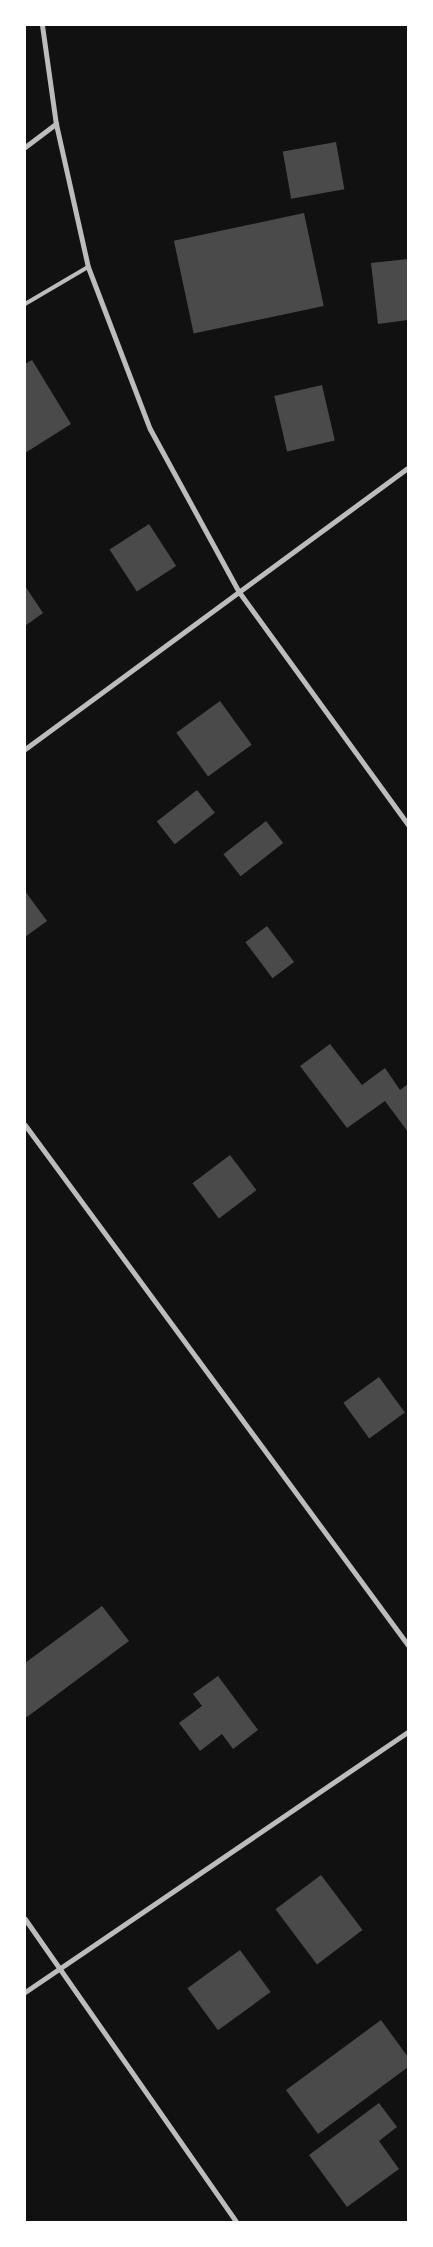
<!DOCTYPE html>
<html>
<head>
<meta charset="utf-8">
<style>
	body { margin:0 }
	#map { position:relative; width:433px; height:2247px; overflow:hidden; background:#111; font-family:"Asap Condensed",sans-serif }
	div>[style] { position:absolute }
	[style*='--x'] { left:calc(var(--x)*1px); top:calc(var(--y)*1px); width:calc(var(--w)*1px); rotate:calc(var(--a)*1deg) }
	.building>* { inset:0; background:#4a4a4a; transform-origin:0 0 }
	.service>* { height:4px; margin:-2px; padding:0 2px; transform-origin:2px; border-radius:2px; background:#bcbcbc }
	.minor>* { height:5px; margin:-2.5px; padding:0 2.5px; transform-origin:2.5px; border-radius:2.5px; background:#bcbcbc }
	span { translate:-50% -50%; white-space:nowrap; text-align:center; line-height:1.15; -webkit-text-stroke:5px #fff; paint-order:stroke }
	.frame { position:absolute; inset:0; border:26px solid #fff; pointer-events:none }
</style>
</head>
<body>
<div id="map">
	<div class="building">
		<i style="left:336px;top:142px;width:48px;height:54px;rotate:80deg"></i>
		<i style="left:304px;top:213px;width:95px;height:133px;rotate:78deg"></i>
		<i style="clip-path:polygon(408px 259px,408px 320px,378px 324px,371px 263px)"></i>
		<i style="clip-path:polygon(32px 360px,71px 424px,25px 453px,25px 364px)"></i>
		<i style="left:322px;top:385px;width:57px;height:49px;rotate:77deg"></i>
		<i style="left:149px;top:524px;width:50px;height:47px;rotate:57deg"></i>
		<i style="clip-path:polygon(25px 586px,43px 613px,25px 626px)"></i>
		<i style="left:220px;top:701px;width:54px;height:54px;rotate:54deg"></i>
		<i style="left:197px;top:790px;width:29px;height:51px;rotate:52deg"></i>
		<i style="left:266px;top:821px;width:28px;height:54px;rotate:52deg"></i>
		<i style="clip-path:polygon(25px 891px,47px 921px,25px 937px)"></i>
		<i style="left:267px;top:926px;width:45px;height:27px;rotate:53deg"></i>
		<i style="clip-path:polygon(330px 1044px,362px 1085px,385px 1068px,400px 1090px,408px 1084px,408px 1132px,385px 1101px,347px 1128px,300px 1066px)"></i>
		<i style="left:230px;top:1155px;width:44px;height:47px;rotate:53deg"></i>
		<i style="left:379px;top:1377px;width:44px;height:44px;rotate:54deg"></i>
		<i style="clip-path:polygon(102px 1606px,129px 1641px,27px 1717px,25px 1715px,25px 1663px)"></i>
		<i style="clip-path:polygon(218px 1676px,258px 1730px,233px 1749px,222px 1734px,200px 1751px,179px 1723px,202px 1706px,193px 1694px)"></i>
		<i style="left:321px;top:1875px;width:69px;height:57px;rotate:53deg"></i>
		<i style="left:240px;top:1950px;width:52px;height:65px;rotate:54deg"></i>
		<i style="clip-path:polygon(381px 2020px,408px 2057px,408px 2067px,318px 2134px,286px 2090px)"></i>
		<i style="clip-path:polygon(379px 2103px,397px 2127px,379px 2141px,399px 2169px,347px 2207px,309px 2155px)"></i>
	</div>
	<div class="service">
		<i style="--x:25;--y:304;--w:73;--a:-30.4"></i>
	</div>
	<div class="minor">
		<i style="--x:42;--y:25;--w:100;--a:82"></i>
		<i style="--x:56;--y:124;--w:147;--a:77.4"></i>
		<i style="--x:88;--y:267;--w:173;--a:69.1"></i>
		<i style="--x:150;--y:429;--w:186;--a:61.4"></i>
		<i style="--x:239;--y:592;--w:288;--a:54"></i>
		<i style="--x:25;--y:147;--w:39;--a:-37"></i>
		<i style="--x:25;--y:749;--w:475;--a:-36.3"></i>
		<i style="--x:25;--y:1125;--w:646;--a:53.63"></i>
		<i style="--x:25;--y:1919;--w:369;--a:55.1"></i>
		<i style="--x:25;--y:1992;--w:463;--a:-34.2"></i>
	</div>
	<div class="frame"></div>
</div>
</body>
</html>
